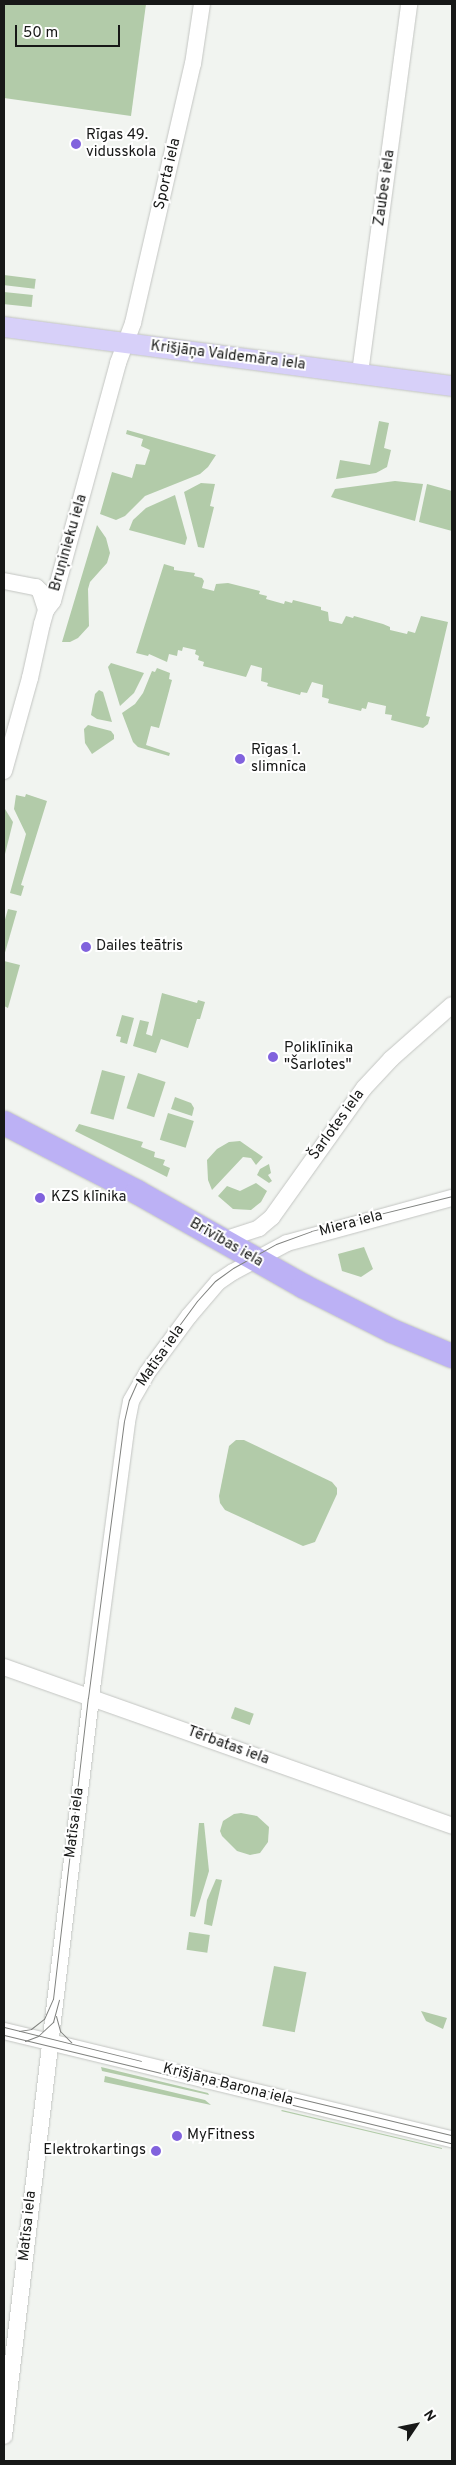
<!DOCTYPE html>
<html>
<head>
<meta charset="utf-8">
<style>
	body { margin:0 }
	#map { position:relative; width:456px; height:2465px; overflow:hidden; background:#f1f4f0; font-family:Overpass,sans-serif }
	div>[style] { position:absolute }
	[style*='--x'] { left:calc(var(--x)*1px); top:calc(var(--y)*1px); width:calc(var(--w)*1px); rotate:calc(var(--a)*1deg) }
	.green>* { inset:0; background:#b2cba9; transform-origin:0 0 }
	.roads { filter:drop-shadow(0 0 1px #c3c5c2) drop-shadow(0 0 1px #c3c5c2) }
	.minor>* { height:16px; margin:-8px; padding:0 8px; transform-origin:8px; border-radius:8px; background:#fff }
	.major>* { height:20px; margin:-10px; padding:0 10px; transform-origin:10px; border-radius:10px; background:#d7d0f9 }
	.highway>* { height:24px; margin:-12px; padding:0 12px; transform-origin:12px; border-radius:12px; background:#bcb1f5 }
	.tram>* { height:1px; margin:-0.5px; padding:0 0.5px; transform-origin:0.5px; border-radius:0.5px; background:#80827f }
	.dots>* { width:14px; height:14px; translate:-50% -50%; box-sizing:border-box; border:2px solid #fff; border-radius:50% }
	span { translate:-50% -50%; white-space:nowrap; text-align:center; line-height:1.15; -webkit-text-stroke:4px #fff; paint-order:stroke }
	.poi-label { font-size:15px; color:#171817 }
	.left { translate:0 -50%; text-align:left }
	.right { translate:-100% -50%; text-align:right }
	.street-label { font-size:15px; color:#171817 }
	.frame { position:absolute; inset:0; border:5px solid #171817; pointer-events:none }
	.north { position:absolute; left:391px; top:2400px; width:50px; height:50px; -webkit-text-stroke:4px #fff; paint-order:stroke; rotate:56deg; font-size:14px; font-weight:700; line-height:20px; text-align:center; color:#171817 }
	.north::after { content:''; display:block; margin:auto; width:18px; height:22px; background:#171817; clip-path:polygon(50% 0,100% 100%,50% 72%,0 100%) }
	.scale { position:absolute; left:15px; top:25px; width:105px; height:22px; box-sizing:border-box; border:2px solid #171817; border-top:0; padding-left:6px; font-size:15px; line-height:18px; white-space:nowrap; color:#171817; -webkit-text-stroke:4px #fff; paint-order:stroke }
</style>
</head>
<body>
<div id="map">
	<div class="green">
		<i style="clip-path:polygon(4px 4px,146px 4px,131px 116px,4px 98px)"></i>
		<i style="left:4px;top:275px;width:32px;height:10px;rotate:7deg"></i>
		<i style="left:4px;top:292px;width:29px;height:12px;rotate:6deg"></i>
		<i style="clip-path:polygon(379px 421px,389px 423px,384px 448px,391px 450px,387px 467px,376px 473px,336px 479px,340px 460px,370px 465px)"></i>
		<i style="clip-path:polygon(127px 430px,216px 455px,208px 467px,200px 474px,145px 496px,125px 516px,116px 520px,100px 514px,112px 472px,132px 478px,136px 464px,145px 465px,150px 450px,141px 446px,143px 439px,126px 434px)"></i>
		<i style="clip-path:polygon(395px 481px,423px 484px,415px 521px,331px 497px,335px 489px)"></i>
		<i style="clip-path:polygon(201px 483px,215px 484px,210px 506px,214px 507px,204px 548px,198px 547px,184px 492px)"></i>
		<i style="clip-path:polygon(427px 484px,452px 491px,452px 531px,419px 522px)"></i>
		<i style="clip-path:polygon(175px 495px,187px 538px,185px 545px,129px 530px,133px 520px,146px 508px)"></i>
		<i style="clip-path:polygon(97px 525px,106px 538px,110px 553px,107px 563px,90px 582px,88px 589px,89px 626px,78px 638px,70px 642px,62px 642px)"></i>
		<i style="clip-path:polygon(164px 564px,174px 567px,174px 570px,195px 573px,194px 576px,202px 578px,204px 581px,202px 588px,214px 591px,216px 584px,228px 583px,260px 591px,259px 594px,267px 596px,266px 599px,284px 604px,285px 601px,292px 603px,293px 600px,321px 607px,321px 610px,328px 612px,329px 621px,342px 624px,346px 616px,353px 618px,354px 616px,383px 624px,390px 627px,390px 630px,407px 634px,408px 631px,415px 633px,421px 616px,448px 622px,426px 716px,430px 717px,428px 724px,423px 728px,391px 720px,392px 715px,385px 714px,386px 706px,368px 702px,366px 709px,362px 708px,361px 711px,328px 703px,329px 699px,322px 697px,323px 685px,312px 682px,307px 693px,301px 692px,300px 695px,267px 686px,268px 683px,261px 681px,262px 668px,251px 665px,246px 677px,203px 666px,204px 662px,198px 660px,199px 656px,195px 654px,196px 650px,183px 647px,182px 651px,178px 650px,177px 656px,169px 654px,167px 662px,149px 654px,148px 656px,136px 653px)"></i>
		<i style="clip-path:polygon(111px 663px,144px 673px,134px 693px,120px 706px,108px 667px)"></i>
		<i style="clip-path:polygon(157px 668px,170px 673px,169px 679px,172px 680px,159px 728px,151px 726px,146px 745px,170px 753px,169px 756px,138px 747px,133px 742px,122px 713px,135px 704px,143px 693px,152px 671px,155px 672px)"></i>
		<i style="clip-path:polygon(99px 690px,103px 692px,112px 722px,97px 719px,91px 715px,95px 694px)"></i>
		<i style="clip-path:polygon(88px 725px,111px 731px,114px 735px,114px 739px,92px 754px,85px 743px,84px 729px)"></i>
		<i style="clip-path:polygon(26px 794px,47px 801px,21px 885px,24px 886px,21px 896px,10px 893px,26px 834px,14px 809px,16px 795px,25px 797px)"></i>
		<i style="clip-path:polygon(5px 809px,13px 822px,5px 854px,4px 814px)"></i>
		<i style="clip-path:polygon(8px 909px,17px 911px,4px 956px,4px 923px)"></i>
		<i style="clip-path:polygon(4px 961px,20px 965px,8px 1008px,4px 1006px)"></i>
		<i style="clip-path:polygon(162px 993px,197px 1003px,198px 1000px,205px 1002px,200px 1019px,197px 1019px,188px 1048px,161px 1039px,156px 1053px,133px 1046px,140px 1020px,149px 1022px,146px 1034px,152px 1036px)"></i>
		<i style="clip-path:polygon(122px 1015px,134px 1018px,127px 1044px,120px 1042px,121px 1037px,116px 1036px)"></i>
		<i style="left:102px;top:1070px;width:24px;height:45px;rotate:15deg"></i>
		<i style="left:138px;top:1073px;width:29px;height:37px;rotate:18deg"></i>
		<i style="clip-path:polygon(175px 1097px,191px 1103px,194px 1108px,192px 1116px,171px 1109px)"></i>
		<i style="left:168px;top:1113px;width:27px;height:28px;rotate:17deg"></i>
		<i style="clip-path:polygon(79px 1124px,143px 1142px,141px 1147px,155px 1152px,154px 1157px,165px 1160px,163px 1165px,170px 1168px,167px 1177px,75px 1131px)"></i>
		<i style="clip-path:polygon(240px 1141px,263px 1157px,256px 1165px,251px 1158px,243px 1157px,212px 1190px,208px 1180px,207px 1160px,217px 1149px,229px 1142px)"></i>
		<i style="clip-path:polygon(269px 1164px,271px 1173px,268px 1175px,272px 1181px,269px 1183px,257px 1175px,260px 1169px)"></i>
		<i style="clip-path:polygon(256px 1183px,267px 1191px,261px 1202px,251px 1210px,233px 1209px,218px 1196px,227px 1186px,240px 1191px)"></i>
		<i style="clip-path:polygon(364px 1247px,373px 1269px,361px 1277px,342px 1271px,338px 1254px)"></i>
		<i style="clip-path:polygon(236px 1440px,244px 1440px,332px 1482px,337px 1488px,337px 1494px,315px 1542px,303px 1546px,225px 1510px,220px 1503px,219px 1496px,229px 1446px)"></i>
		<i style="left:235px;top:1707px;width:20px;height:12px;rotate:20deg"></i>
		<i style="clip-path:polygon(241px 1813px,257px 1816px,269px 1827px,268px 1842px,260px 1853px,250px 1855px,237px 1851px,222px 1836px,220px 1831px,223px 1821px,234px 1814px)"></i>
		<i style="clip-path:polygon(199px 1823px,204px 1823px,209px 1871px,195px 1917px,190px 1916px)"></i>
		<i style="clip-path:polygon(216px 1879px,222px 1880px,212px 1926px,204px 1924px,207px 1900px)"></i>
		<i style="left:189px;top:1932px;width:21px;height:18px;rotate:8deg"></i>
		<i style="left:274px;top:1966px;width:33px;height:61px;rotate:11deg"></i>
		<i style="clip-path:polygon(421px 2011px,447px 2018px,443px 2029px,426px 2021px)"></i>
		<i style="clip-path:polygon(101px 2067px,208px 2093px,209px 2095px,102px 2071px)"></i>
		<i style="clip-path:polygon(105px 2076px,205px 2100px,211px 2105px,104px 2082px)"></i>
		<i style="clip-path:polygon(282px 2110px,442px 2148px,442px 2149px,281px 2111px)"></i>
	</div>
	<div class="roads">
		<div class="minor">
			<i style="--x:360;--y:373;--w:372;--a:-82.4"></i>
			<i style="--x:4;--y:581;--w:33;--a:11"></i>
			<i style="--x:36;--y:587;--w:6;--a:45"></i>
			<i style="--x:40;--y:591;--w:20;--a:72"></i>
			<i style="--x:4;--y:771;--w:97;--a:-74.4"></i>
			<i style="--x:30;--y:678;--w:55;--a:-77.5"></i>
			<i style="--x:42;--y:624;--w:15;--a:-74"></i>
			<i style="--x:46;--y:610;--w:11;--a:-52"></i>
			<i style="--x:53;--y:601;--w:247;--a:-74.7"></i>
			<i style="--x:118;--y:363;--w:43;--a:-69.4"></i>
			<i style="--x:133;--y:323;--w:266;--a:-77"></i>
			<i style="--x:193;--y:64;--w:61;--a:-81.5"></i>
			<i style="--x:223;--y:1240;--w:38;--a:-18"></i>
			<i style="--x:259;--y:1228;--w:17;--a:-40"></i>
			<i style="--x:272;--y:1217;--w:158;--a:-54.5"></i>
			<i style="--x:364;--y:1088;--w:40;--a:-47"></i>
			<i style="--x:391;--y:1059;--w:81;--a:-41.5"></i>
			<i style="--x:4;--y:1667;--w:475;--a:19.5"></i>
			<i style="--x:4;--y:2031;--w:461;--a:13.6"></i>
			<i style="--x:4;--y:2436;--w:760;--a:-83.28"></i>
			<i style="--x:93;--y:1681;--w:261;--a:-82.5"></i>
			<i style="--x:127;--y:1422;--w:21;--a:-79"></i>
			<i style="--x:131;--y:1401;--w:32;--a:-60"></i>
			<i style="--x:147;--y:1373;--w:71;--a:-53.6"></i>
			<i style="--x:189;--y:1316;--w:45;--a:-49.5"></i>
			<i style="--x:218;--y:1282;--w:18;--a:-34"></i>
			<i style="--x:233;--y:1272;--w:61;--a:-28.2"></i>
			<i style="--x:287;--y:1243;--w:171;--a:-15.3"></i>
		</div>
		<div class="major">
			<i style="--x:4;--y:327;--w:452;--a:7.5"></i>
		</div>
		<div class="highway">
			<i style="--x:4;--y:1123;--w:150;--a:27.4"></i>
			<i style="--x:137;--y:1192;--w:191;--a:29.5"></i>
			<i style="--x:303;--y:1286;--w:100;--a:26.8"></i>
			<i style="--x:392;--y:1331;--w:65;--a:22.6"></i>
		</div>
	</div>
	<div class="tram">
		<i style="--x:56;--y:2016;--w:16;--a:75"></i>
		<i style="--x:60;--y:2031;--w:16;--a:45"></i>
		<i style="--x:4;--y:2027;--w:141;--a:13.9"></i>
		<i style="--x:19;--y:2031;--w:12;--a:-9"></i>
		<i style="--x:31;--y:2029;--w:16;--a:-38"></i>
		<i style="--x:44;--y:2019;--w:22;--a:-66"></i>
		<i style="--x:53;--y:1999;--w:303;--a:-83.4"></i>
		<i style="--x:88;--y:1698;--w:279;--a:-82.6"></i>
		<i style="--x:124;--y:1421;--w:22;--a:-77"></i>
		<i style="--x:129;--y:1400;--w:17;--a:-66"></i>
		<i style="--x:136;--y:1384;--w:103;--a:-53.7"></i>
		<i style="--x:197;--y:1301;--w:27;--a:-48"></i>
		<i style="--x:215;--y:1281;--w:22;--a:-36"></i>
		<i style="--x:233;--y:1268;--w:49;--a:-29.2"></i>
		<i style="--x:276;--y:1244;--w:37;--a:-20"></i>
		<i style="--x:311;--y:1231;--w:145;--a:-13.9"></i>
		<i style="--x:4;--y:2035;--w:461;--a:13.6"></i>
		<i style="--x:25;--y:2041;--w:14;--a:-21"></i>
		<i style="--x:38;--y:2036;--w:21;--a:-43"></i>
		<i style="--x:53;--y:2022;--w:23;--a:-75"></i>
		<i style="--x:168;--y:2067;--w:292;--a:13.5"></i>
	</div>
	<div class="dots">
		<i style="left:76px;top:144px;background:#8162dd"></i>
		<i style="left:240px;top:759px;background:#8162dd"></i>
		<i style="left:86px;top:947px;background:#8162dd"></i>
		<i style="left:273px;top:1057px;background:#8162dd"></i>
		<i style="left:40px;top:1198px;background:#8162dd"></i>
		<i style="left:177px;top:2136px;background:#8162dd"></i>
		<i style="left:156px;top:2151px;background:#8162dd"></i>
	</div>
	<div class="poi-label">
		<span class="left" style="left:86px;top:144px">Rīgas 49.<br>vidusskola</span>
		<span class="left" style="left:251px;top:759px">Rīgas 1.<br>slimnīca</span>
		<span class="left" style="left:96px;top:947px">Dailes teātris</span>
		<span class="left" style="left:284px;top:1057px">Poliklīnika<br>"Šarlotes"</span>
		<span class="left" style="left:51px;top:1198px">KZS klīnika</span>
		<span class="left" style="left:187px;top:2136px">MyFitness</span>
		<span class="right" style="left:146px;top:2151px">Elektrokartings</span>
	</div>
	<div class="street-label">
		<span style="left:168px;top:174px;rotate:-77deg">Sporta iela</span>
		<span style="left:385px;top:188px;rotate:-82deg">Zaubes iela</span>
		<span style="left:228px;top:356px;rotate:7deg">Krišjāņa Valdemāra iela</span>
		<span style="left:69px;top:543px;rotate:-74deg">Bruņinieku iela</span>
		<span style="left:337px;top:1125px;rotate:-54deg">Šarlotes iela</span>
		<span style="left:351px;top:1224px;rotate:-15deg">Miera iela</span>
		<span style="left:226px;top:1243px;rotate:30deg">Brīvības iela</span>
		<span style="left:161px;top:1356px;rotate:-55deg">Matīsa iela</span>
		<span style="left:228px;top:1746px;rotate:20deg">Tērbatas iela</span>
		<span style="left:75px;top:1823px;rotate:-83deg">Matīsa iela</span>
		<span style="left:228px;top:2085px;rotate:14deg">Krišjāņa Barona iela</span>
		<span style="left:28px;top:2226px;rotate:-84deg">Matīsa iela</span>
	</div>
	<div class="frame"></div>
	<div class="north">N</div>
	<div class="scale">50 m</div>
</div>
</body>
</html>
